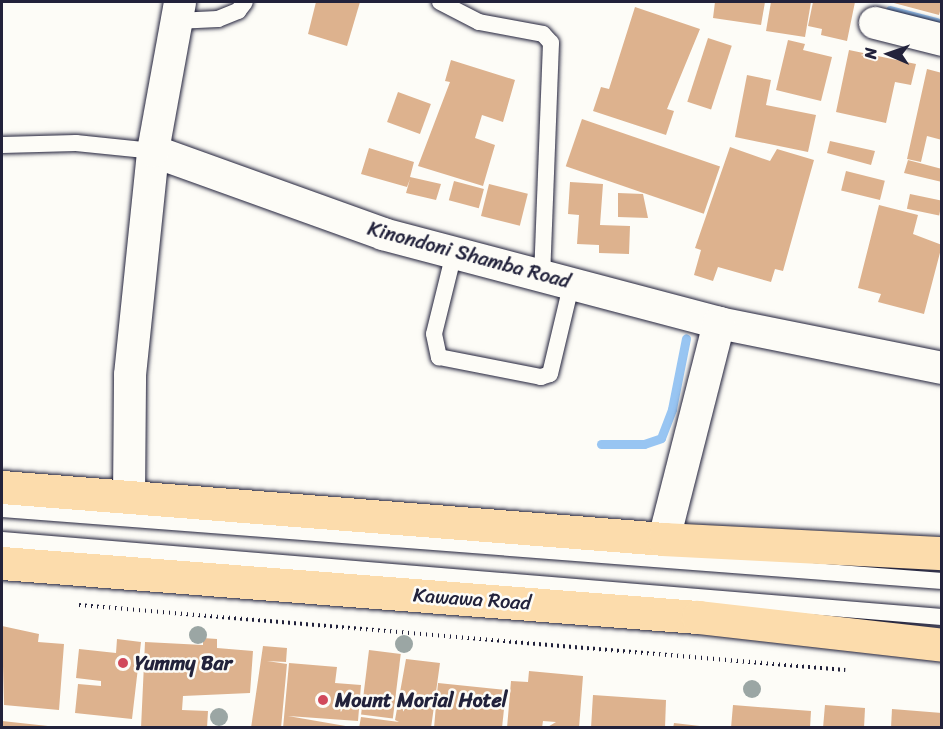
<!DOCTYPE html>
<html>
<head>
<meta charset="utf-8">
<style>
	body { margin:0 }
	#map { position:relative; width:943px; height:729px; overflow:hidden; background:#fdfcf7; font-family:Sriracha,sans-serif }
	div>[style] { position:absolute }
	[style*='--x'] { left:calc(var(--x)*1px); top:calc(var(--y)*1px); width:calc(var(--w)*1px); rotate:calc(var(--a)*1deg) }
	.stream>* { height:9px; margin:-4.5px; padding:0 4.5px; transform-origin:4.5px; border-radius:4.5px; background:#98c5f2 }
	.building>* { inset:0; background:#ddb28e; transform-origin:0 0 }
	.path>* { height:4px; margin-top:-2px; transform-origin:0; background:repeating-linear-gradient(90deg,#22223b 0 1.5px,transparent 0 6px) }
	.roads { filter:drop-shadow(0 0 2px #22223b) drop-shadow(0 0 2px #22223b) }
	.lane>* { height:16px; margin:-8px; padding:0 8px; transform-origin:8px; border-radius:8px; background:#fdfcf7 }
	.street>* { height:32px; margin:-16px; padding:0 16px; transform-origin:16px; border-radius:16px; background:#fdfcf7 }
	.primary>* { height:33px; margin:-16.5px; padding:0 16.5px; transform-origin:16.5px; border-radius:16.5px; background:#fcdcac }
	.trees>* { width:18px; height:18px; margin:-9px; border-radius:50%; background:#9ba6a4 }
	.dots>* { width:16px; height:16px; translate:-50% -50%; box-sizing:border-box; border:3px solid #fdfcf7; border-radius:50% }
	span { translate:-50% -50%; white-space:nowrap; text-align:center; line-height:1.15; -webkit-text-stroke:5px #fdfcf7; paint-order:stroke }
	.street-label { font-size:20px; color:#22223b }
	.poi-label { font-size:20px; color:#22223b; font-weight:700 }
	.left { translate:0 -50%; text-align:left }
	.frame { position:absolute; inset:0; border:3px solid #22223b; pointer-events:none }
	.north { position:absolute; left:859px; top:24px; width:60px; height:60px; -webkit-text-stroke:4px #fdfcf7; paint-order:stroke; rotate:272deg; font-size:16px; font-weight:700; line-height:24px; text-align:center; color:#22223b }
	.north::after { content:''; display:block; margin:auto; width:21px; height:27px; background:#22223b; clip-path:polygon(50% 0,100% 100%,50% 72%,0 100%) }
</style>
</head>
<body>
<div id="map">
	<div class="stream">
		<i style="--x:890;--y:10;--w:48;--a:14.6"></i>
		<i style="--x:601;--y:444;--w:43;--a:0"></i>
		<i style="--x:644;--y:444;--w:18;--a:-19"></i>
		<i style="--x:661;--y:438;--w:31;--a:-69"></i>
		<i style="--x:672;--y:409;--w:72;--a:-78.8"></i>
	</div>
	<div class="building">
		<i style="clip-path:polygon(316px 2px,360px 2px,347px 46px,308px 34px)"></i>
		<i style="clip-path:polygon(715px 2px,765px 2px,761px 25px,713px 18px)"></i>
		<i style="clip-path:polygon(771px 2px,811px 2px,805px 37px,766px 31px)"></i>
		<i style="clip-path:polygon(813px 2px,855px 2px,847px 41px,821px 35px,822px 29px,808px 26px)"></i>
		<i style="clip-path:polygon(890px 2px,942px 2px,942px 4px,939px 15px)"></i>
		<i style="clip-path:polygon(635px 7px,700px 29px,667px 109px,674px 111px,666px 135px,593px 111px,601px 87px,609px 89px)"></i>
		<i style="left:708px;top:38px;width:25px;height:67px;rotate:18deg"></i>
		<i style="clip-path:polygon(788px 40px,805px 44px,803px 50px,832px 57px,821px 101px,776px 90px)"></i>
		<i style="clip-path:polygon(849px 50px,916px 64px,911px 85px,895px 82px,886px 123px,836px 112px)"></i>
		<i style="clip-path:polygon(451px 60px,515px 80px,503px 122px,482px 115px,475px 138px,495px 145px,483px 186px,418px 166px,450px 82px,445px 81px)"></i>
		<i style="clip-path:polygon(927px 69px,942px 73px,942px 140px,927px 136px,921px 162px,907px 159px)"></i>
		<i style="clip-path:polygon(747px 75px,771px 80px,766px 105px,816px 115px,808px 152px,735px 137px)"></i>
		<i style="left:398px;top:92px;width:35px;height:32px;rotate:20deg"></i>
		<i style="left:582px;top:119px;width:146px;height:50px;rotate:19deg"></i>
		<i style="clip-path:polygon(830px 141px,875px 151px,871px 165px,827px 153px)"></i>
		<i style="clip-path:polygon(730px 147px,770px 161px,777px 149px,814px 160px,783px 271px,775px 269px,771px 282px,718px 267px,713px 281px,694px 275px,701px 250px,695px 248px)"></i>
		<i style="clip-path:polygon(369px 148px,414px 162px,410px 177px,441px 184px,436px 200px,406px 193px,410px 179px,407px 187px,361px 174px)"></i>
		<i style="clip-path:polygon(908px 160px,942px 169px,942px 182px,904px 173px)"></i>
		<i style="left:846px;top:171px;width:40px;height:20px;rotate:14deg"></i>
		<i style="left:454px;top:181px;width:31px;height:20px;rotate:15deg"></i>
		<i style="clip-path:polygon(570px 182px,603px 184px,600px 225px,630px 226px,629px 254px,599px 253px,599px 245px,577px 244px,579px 215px,568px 214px)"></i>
		<i style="left:489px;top:184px;width:40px;height:33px;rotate:14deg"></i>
		<i style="clip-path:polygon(618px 193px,643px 194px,648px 218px,618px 217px)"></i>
		<i style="left:910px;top:194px;width:33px;height:15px;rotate:12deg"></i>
		<i style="clip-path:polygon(879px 205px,918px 215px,913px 234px,942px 245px,924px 314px,878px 302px,881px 294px,858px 288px)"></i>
		<i style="clip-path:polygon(2px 626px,39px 634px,38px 642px,64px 644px,59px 710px,4px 705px)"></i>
		<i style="clip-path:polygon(203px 638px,217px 639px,217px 648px,253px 651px,250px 693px,183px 696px,182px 710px,208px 711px,207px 728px,141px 728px,145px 642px,203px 645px)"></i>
		<i style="clip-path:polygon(117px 639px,141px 642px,132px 719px,75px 713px,78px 684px,101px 686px,101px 681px,76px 678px,79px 649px,116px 653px)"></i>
		<i style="clip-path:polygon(263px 646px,287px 648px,286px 662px,267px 661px,287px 664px,281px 728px,251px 728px)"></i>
		<i style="left:369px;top:650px;width:32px;height:65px;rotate:7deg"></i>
		<i style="clip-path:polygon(406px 659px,440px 663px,431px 728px,359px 728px,361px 717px,399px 722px,395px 720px)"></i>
		<i style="clip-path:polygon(289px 663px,337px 667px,335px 683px,361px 685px,358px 721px,288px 716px,357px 728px,283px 728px)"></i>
		<i style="clip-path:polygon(529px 671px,583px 676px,579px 728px,546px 728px,556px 722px,543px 721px,542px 728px,507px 728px,511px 681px,528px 682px)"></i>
		<i style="clip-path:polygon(438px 683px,506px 690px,502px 728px,434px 728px)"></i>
		<i style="clip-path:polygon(593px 695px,666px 700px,665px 728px,591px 728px)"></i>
		<i style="clip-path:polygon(733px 705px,811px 711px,810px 728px,731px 728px)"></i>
		<i style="clip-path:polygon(825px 705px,865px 708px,864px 728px,823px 728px)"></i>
		<i style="clip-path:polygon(892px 709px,942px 713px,942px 728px,891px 728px)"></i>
		<i style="clip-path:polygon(2px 721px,48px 726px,48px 728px,2px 728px)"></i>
		<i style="clip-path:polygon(674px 723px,700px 726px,700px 728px,673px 728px)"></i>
	</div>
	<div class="path">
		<i style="--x:79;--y:605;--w:769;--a:4.85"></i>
	</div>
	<div class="roads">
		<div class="lane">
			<i style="--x:440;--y:2;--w:44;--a:27.1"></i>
			<i style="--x:479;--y:22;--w:65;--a:10.6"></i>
			<i style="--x:543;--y:34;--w:12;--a:48"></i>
			<i style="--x:551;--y:43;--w:233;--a:92.2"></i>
			<i style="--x:176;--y:21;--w:42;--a:-2.7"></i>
			<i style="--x:218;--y:19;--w:22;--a:-22"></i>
			<i style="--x:238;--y:11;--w:11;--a:-52"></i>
			<i style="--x:2;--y:145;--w:74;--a:-1.5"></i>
			<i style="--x:76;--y:143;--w:77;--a:5.9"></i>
			<i style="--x:454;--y:253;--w:83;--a:103.9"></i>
			<i style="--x:434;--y:334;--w:24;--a:78"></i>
			<i style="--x:439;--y:357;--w:104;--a:11.1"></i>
			<i style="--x:541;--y:377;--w:9;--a:-18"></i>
			<i style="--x:550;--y:374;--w:95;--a:-76.6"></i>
			<i style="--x:2;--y:509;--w:943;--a:4.38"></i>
			<i style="--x:2;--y:540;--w:943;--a:4.68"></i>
		</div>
		<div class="street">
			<i style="--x:875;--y:23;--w:69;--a:14.2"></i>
			<i style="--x:153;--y:151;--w:245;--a:19.8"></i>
			<i style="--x:383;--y:234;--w:348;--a:14.8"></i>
			<i style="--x:719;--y:323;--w:227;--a:11.4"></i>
			<i style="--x:129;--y:497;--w:122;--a:-89.5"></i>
			<i style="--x:130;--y:375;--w:225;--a:-84.1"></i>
			<i style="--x:153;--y:151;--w:151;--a:-79.7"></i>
			<i style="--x:664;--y:539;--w:223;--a:-75.7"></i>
		</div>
		<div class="primary">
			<i style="--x:2;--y:487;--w:664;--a:4.49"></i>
			<i style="--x:664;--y:539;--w:278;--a:2.9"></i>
			<i style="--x:2;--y:563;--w:698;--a:4.44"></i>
			<i style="--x:698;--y:617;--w:246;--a:6.5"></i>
		</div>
	</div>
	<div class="trees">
		<i style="left:198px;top:635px"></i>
		<i style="left:404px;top:644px"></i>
		<i style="left:752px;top:689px"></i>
		<i style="left:219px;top:717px"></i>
	</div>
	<div class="dots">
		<i style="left:123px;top:663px;background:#d1495b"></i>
		<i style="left:323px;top:700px;background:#d1495b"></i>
	</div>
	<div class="street-label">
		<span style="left:469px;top:255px;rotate:15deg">Kinondoni Shamba Road</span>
		<span style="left:472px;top:599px;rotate:4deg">Kawawa Road</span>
	</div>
	<div class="poi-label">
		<span class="left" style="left:135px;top:663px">Yummy Bar</span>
		<span class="left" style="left:335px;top:700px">Mount Morial Hotel</span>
	</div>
	<div class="frame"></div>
	<div class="north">N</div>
</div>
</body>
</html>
